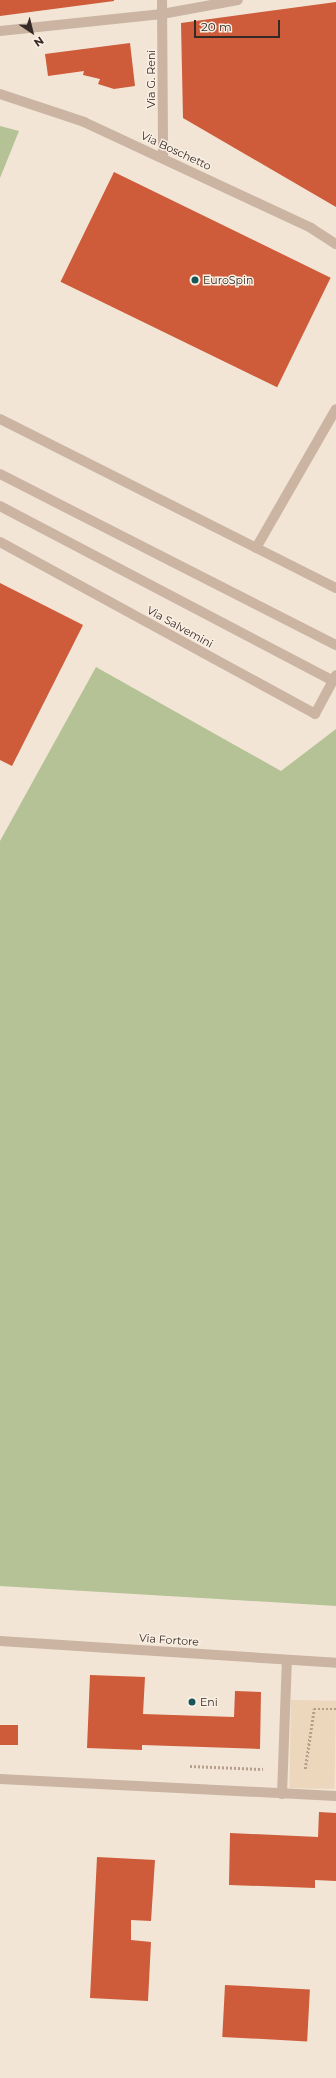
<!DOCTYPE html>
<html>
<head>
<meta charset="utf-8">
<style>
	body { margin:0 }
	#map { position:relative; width:336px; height:2078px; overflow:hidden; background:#f2e5d6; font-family:Montserrat,sans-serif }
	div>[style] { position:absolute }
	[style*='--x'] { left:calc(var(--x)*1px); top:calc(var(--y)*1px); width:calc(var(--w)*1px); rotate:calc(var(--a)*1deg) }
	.green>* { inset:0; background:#b4c296 }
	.plaza>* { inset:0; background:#ecd6bc; transform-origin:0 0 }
	.building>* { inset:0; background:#ce5b39; transform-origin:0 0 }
	.path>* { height:2.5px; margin-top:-1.25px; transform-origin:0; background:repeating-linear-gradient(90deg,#b79e8c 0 2px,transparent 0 4px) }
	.minor>* { height:10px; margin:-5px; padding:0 5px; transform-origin:5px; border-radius:5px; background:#cbb4a2 }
	.tertiary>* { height:10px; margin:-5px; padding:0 5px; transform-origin:5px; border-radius:5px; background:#cbb4a2 }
	.dots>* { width:11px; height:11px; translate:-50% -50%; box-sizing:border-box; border:2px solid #faefe3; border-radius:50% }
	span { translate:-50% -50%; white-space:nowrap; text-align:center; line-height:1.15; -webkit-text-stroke:3px #faefe3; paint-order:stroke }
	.street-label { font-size:11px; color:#352a25 }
	.poi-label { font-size:11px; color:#352a25 }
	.left { translate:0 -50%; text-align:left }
	.north { position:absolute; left:12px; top:12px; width:40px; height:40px; -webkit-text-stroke:3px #faefe3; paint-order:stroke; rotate:145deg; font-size:11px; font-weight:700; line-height:16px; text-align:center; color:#352a25 }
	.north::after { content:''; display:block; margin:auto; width:14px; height:18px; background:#352a25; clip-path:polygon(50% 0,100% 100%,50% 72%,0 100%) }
	.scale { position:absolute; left:194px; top:20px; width:86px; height:18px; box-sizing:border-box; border:2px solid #352a25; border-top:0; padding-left:5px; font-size:12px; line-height:14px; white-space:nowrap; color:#352a25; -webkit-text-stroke:3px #faefe3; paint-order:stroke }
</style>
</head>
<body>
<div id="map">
	<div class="green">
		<i style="clip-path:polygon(0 126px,19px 131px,0 178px)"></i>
		<i style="clip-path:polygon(96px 667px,281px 771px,336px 729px,336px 1606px,0 1586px,0 841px)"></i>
	</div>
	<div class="plaza">
		<i style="left:291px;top:1700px;width:45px;height:88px;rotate:1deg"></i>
	</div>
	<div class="building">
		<i style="clip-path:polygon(0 0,114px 0,114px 1px,0 16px)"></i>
		<i style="clip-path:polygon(336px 2px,336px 207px,183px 118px,181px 23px)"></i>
		<i style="clip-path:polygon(130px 43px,135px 86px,114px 89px,98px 84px,100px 79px,83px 75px,84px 71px,48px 76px,45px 54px)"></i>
		<i style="left:114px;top:172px;width:241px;height:122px;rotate:26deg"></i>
		<i style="clip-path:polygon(0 583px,83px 625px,12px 766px,0 760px)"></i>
		<i style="clip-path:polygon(90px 1675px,145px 1677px,143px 1714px,234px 1717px,235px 1691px,261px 1692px,260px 1749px,142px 1745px,142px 1750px,87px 1748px)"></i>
		<i style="left:0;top:1725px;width:18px;height:20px"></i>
		<i style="clip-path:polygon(319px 1812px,336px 1813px,336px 1881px,315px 1880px,315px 1888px,229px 1885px,230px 1833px,318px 1837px)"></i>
		<i style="clip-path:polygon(97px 1857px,155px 1860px,151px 1921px,131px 1920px,131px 1940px,151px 1942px,148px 2001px,90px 1998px)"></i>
		<i style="left:225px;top:1985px;width:85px;height:52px;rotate:3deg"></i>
	</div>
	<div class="path">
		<i style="--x:190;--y:1766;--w:73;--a:2.4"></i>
		<i style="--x:305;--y:1769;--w:61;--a:-81.5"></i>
		<i style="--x:314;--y:1709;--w:22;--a:0"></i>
	</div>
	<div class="minor">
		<i style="--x:162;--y:0;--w:158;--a:89.6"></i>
		<i style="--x:0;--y:31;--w:163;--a:-6"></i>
		<i style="--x:162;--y:14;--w:77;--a:-10.4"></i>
		<i style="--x:0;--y:94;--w:89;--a:18.4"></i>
		<i style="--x:84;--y:122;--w:251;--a:25"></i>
		<i style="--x:311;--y:228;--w:30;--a:33"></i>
		<i style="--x:0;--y:419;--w:376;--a:26.7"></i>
		<i style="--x:0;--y:474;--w:377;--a:27"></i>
		<i style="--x:0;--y:506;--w:376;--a:27.7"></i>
		<i style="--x:0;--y:542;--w:359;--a:28.6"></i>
		<i style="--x:315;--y:714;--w:44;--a:-61.7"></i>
		<i style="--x:256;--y:548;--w:160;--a:-60.1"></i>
		<i style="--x:0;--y:1779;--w:336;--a:2.9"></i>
		<i style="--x:282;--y:1794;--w:134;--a:-87.9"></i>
	</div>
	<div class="tertiary">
		<i style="--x:0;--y:1641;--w:337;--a:3.7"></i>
	</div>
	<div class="dots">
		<i style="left:195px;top:280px;background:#185559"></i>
		<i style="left:192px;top:1702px;background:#185559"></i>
	</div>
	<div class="street-label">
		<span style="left:151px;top:79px;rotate:-90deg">Via G. Reni</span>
		<span style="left:176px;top:151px;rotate:25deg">Via Boschetto</span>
		<span style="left:180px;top:627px;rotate:29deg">Via Salvemini</span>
		<span style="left:169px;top:1640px;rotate:4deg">Via Fortore</span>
	</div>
	<div class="poi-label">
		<span class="left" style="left:203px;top:280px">EuroSpin</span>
		<span class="left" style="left:200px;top:1702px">Eni</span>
	</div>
	<div class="north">N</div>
	<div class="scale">20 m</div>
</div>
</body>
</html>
